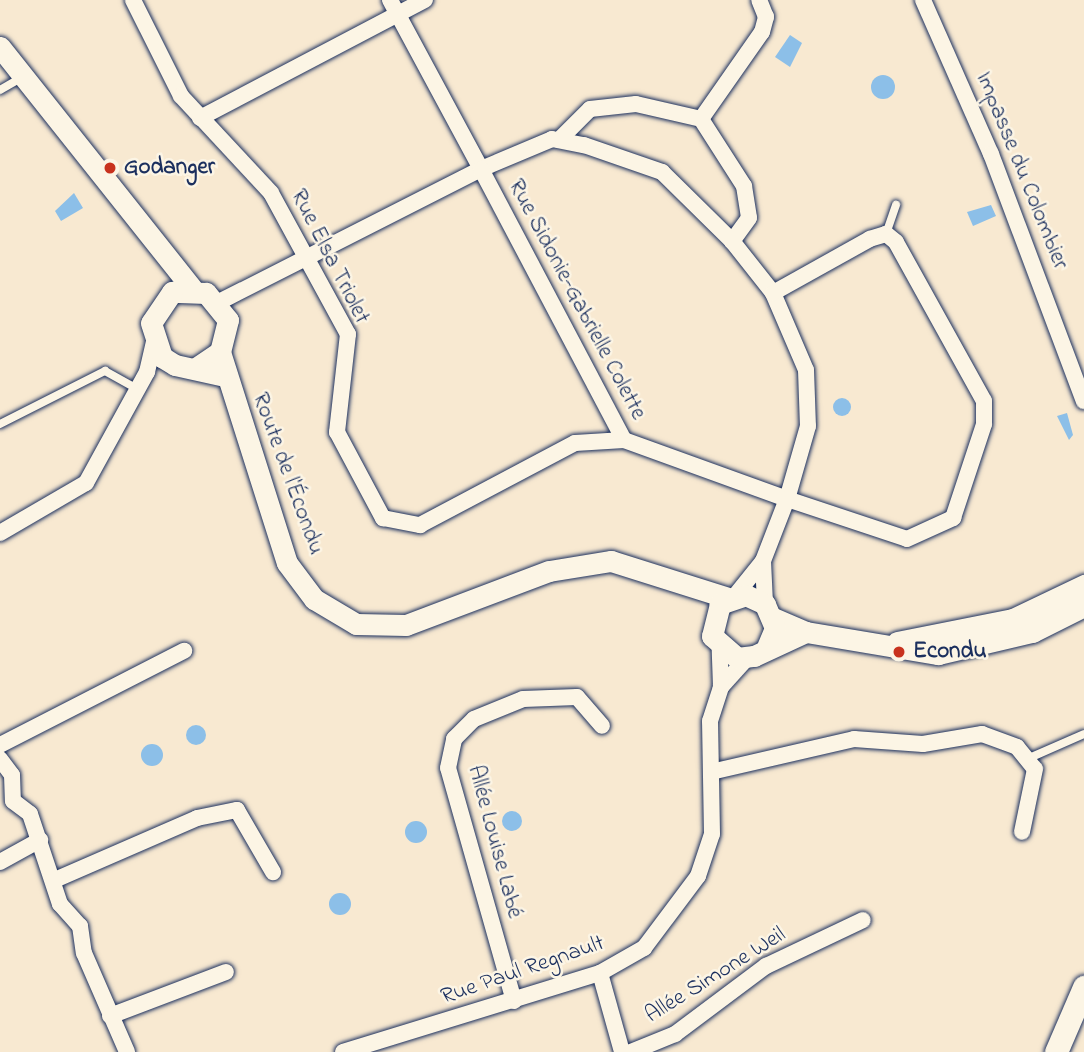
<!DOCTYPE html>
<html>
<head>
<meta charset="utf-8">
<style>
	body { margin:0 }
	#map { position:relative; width:1084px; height:1052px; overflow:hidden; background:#f8e9d1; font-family:"Indie Flower",sans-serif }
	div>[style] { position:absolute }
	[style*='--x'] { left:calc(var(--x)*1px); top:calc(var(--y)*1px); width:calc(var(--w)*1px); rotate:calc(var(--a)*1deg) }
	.water>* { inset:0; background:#8cbfe8 }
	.round { border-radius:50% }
	.roads { filter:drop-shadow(0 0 2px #1b2f5e) drop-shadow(0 0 2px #1b2f5e) }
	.service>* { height:8px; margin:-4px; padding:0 4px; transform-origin:4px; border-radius:4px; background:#fcf5e5 }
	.minor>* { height:16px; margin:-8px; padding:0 8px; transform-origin:8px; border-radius:8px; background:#fcf5e5 }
	.tertiary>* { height:21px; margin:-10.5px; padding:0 10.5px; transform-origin:10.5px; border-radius:10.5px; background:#fcf5e5 }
	.secondary>* { height:23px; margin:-11.5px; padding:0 11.5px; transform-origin:11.5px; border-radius:11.5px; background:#fcf5e5 }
	.dots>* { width:19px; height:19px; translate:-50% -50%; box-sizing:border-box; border:4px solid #fcf5e5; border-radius:50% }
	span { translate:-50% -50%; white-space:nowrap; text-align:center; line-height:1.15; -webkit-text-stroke:5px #fcf5e5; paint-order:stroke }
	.poi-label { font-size:23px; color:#1b2f5e; font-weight:700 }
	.left { translate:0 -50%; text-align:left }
	.street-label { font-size:23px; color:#1b2f5e }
</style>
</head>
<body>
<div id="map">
	<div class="water">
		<i style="clip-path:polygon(790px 35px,802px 43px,790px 67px,775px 57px)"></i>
		<i class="round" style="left:871px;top:75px;width:24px;height:24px"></i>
		<i style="clip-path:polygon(74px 193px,83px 208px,61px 221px,55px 211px)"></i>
		<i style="clip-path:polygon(991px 205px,996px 216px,973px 226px,967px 212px)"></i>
		<i class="round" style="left:833px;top:398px;width:18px;height:18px"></i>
		<i style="clip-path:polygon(1067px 413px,1073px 435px,1069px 440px,1057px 416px)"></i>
		<i class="round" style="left:186px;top:725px;width:20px;height:20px"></i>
		<i class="round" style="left:141px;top:744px;width:22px;height:22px"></i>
		<i class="round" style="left:502px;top:811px;width:20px;height:20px"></i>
		<i class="round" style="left:405px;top:821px;width:22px;height:22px"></i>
		<i class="round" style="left:329px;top:893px;width:22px;height:22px"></i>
	</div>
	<div class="roads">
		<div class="service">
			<i style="--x:0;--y:90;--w:24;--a:-30"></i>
			<i style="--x:886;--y:234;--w:31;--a:-71"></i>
			<i style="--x:0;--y:424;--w:118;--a:-26.8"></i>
			<i style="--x:105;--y:371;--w:38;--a:29"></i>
			<i style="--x:1027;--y:759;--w:62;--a:-23.7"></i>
		</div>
		<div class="minor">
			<i style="--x:133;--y:0;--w:107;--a:63.4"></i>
			<i style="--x:181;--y:96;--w:132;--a:47.1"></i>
			<i style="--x:271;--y:193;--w:161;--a:61.4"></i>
			<i style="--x:348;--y:334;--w:99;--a:96.4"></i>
			<i style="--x:337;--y:432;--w:98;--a:61.9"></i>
			<i style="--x:383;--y:518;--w:38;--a:11"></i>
			<i style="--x:420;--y:525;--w:175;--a:-27.9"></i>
			<i style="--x:575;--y:443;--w:49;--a:-3.5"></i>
			<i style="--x:390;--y:0;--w:192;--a:61.7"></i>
			<i style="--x:481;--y:169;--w:77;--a:-22.9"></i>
			<i style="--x:552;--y:139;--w:33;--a:11"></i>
			<i style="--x:584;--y:145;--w:83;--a:19.1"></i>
			<i style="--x:662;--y:172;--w:98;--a:44.6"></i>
			<i style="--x:732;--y:241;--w:66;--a:51.7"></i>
			<i style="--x:773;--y:293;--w:84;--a:66.8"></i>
			<i style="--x:806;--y:370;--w:56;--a:88"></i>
			<i style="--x:808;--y:426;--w:76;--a:106"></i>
			<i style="--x:787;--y:499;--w:126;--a:18.4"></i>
			<i style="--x:907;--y:539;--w:51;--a:-24.5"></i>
			<i style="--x:953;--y:518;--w:99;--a:-71.7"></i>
			<i style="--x:984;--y:424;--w:23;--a:-90"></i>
			<i style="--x:984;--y:401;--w:182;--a:-119"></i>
			<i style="--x:896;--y:242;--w:13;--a:-141"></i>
			<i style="--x:886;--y:234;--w:17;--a:163"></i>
			<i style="--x:870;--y:239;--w:111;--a:150.9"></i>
			<i style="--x:923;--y:0;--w:168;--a:66.2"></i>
			<i style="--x:991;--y:154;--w:264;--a:69.4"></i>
			<i style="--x:200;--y:118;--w:254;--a:-27.7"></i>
			<i style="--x:701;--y:119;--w:106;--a:-55"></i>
			<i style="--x:762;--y:32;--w:16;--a:-75"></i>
			<i style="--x:766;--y:17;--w:18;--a:-112"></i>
			<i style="--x:559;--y:140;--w:44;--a:-45"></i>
			<i style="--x:590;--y:109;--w:46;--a:-6.2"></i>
			<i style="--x:636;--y:104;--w:67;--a:13"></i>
			<i style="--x:701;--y:119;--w:80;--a:57.3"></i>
			<i style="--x:744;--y:186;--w:32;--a:81"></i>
			<i style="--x:749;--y:218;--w:29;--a:126"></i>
			<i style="--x:219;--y:302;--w:294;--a:-26.9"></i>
			<i style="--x:481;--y:169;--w:306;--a:62.2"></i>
			<i style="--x:624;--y:440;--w:173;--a:19.9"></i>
			<i style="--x:787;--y:499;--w:66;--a:111.2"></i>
			<i style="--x:763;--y:561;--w:45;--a:128.7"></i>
			<i style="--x:0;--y:533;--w:99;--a:-30.2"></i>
			<i style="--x:86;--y:483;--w:127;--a:-61.2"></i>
			<i style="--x:147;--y:372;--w:32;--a:-77"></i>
			<i style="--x:763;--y:561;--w:43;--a:87.3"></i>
			<i style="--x:721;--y:687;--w:39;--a:-48"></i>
			<i style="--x:0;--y:745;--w:207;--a:-27.1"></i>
			<i style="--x:0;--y:759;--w:20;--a:53"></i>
			<i style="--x:12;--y:775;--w:26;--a:88"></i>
			<i style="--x:13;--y:801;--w:21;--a:37"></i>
			<i style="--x:30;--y:814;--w:95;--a:71.6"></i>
			<i style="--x:60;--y:904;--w:30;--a:48"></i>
			<i style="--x:80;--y:926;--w:27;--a:82"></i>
			<i style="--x:84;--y:953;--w:108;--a:66.5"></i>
			<i style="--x:711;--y:772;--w:147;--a:-13"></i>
			<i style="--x:854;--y:739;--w:69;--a:4.1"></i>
			<i style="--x:923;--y:744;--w:60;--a:-9.6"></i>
			<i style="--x:982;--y:734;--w:37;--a:20"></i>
			<i style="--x:1017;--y:747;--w:28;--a:51"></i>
			<i style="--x:1035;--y:769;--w:64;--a:101.7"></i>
			<i style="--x:0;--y:862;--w:46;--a:-28.8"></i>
			<i style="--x:57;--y:879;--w:153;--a:-23.5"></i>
			<i style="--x:197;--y:818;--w:41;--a:-11.3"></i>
			<i style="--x:237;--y:810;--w:72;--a:59.9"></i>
			<i style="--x:600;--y:973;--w:82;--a:74.4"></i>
			<i style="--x:514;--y:1001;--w:242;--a:-105.8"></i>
			<i style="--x:448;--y:768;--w:30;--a:-78"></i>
			<i style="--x:454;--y:739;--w:28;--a:-45"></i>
			<i style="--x:474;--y:719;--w:53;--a:-22.2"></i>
			<i style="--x:523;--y:699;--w:54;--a:-2.1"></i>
			<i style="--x:577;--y:697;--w:38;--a:49"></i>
			<i style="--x:110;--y:1016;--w:124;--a:-20.8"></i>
			<i style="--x:343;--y:1052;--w:269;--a:-17.1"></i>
			<i style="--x:600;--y:973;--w:51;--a:-29.6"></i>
			<i style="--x:644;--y:948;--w:90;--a:-53.1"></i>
			<i style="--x:698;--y:876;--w:44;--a:-71.6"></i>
			<i style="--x:712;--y:834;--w:113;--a:-91"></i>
			<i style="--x:710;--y:721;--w:36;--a:-72"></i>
			<i style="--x:721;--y:687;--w:38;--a:-92"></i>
			<i style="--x:631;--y:1052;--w:48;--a:-22.2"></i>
			<i style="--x:675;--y:1034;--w:114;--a:-36.8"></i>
			<i style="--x:766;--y:966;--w:107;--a:-25.4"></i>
		</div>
		<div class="tertiary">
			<i style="--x:0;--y:47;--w:308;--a:51.5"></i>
			<i style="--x:220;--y:352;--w:221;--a:72.4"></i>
			<i style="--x:287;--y:563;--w:45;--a:53.1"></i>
			<i style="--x:314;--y:599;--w:49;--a:30.8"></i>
			<i style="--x:356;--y:624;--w:50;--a:1.1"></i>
			<i style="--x:406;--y:625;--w:153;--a:-20.7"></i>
			<i style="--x:549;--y:571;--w:63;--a:-9.2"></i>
			<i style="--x:611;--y:561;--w:123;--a:17.5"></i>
			<i style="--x:196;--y:368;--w:29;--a:-34"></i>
			<i style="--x:220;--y:352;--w:33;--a:-76"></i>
			<i style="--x:228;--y:320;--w:35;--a:-129"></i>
			<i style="--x:206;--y:293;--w:34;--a:-178"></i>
			<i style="--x:172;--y:292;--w:37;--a:124"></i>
			<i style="--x:151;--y:323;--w:36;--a:72"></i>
			<i style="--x:162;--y:357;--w:15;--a:32"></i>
			<i style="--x:175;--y:365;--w:51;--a:12.4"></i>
			<i style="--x:773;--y:618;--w:36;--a:23"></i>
			<i style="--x:806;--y:632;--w:134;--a:9.5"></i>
			<i style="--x:938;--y:654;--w:97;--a:-13.2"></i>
			<i style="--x:1032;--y:632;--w:58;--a:-26.6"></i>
			<i style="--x:897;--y:642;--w:118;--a:-11.2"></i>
			<i style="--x:1013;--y:619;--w:79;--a:-25.6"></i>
			<i style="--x:767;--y:647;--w:21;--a:-67"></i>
			<i style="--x:775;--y:628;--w:26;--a:-113"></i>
			<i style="--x:765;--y:604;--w:21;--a:-155"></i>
			<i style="--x:746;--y:595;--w:28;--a:161"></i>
			<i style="--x:720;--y:604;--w:33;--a:104"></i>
			<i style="--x:712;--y:636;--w:33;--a:41"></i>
			<i style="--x:737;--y:658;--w:17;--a:-7"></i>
			<i style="--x:754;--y:656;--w:57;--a:-24.8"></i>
		</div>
		<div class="secondary">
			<i style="--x:1056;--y:1052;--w:71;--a:-66.7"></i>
		</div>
	</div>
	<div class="dots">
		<i style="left:110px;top:168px;background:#c8321e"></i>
		<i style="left:899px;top:652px;background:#c8321e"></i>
	</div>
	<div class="poi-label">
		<span class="left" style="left:124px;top:168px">Godanger</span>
		<span class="left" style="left:913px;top:652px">Econdu</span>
	</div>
	<div class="street-label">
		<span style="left:1021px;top:171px;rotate:68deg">Impasse du Colombier</span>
		<span style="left:329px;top:257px;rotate:63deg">Rue Elsa Triolet</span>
		<span style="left:576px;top:300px;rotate:62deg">Rue Sidonie-Gabrielle Colette</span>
		<span style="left:287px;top:474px;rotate:70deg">Route de l'Écondu</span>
		<span style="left:494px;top:842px;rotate:75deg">Allée Louise Labé</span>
		<span style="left:523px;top:971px;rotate:-19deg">Rue Paul Regnault</span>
		<span style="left:716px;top:976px;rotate:-32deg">Allée Simone Weil</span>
	</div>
</div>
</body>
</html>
